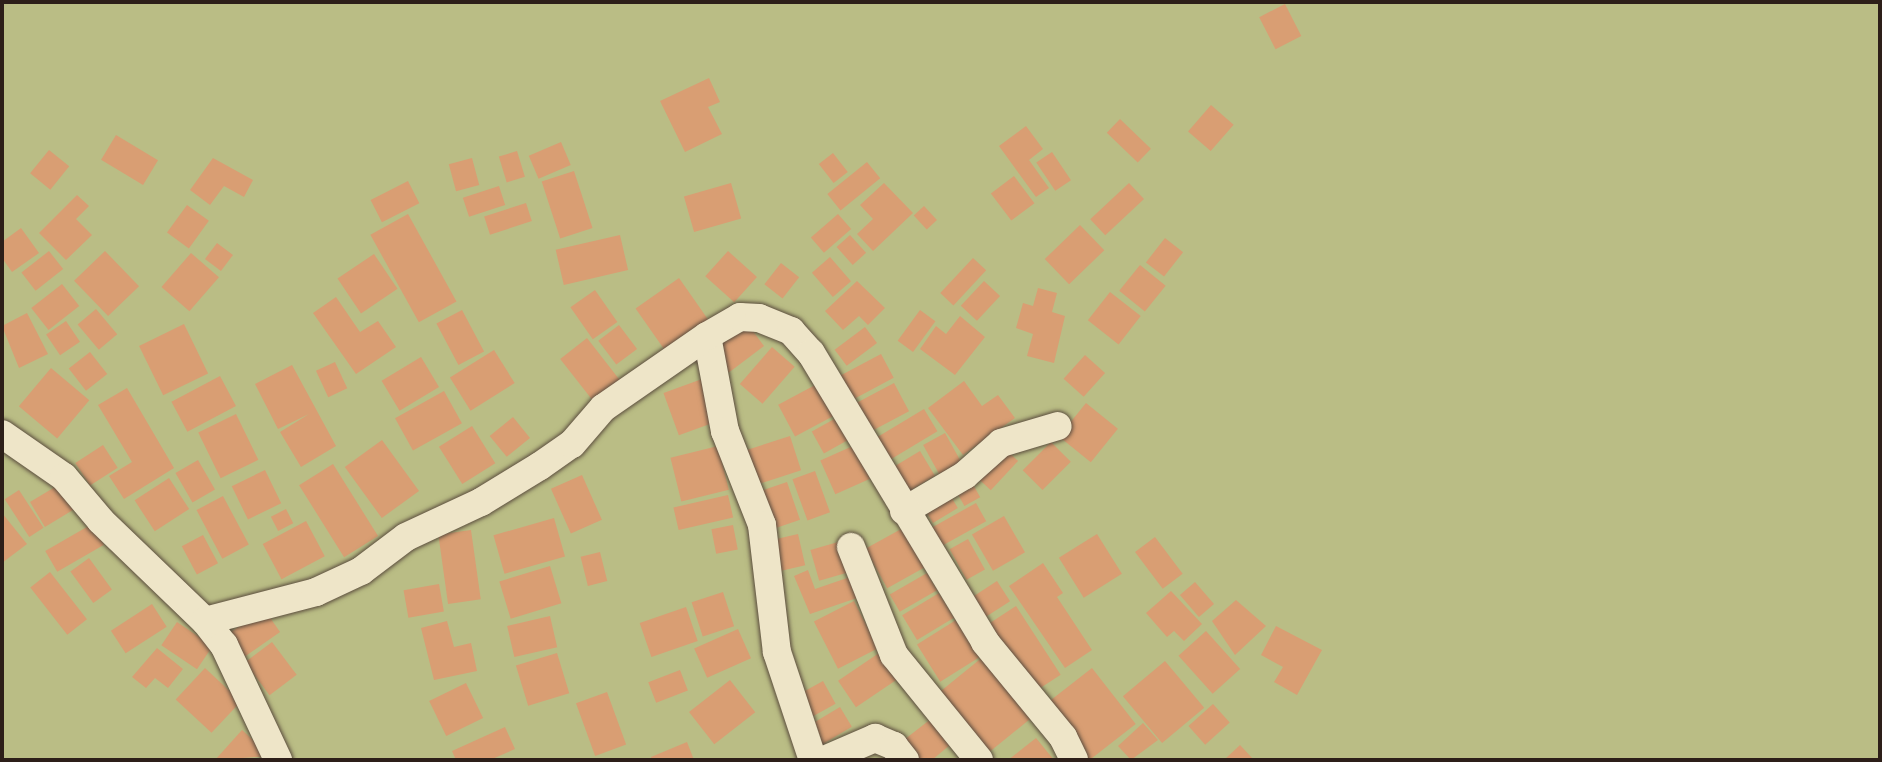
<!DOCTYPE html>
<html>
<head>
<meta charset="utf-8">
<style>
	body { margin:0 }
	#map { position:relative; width:1882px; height:762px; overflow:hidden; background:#e5d7ab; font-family:"Gentium Book Plus",serif }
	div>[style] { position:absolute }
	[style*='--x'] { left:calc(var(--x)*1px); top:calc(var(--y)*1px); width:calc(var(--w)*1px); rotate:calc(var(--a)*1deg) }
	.green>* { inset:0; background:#babd85; transform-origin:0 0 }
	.building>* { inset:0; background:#d99e73; transform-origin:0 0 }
	.roads { filter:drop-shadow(0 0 2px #5b4d3e) drop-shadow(0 0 2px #5b4d3e) }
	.minor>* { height:28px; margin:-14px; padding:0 14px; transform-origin:14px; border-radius:14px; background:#eee5c8 }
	span { translate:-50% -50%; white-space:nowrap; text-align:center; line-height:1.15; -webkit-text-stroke:7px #eee5c8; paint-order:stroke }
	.frame { position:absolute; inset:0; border:4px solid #2d1f19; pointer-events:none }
</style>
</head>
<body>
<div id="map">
	<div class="green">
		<i style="left:2px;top:2px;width:1878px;height:758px"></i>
	</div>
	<div class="building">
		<i style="left:1285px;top:4px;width:36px;height:29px;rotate:63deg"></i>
		<i style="clip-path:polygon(709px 78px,720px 102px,708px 107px,722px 134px,685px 152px,660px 101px)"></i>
		<i style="left:1211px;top:105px;width:30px;height:35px;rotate:41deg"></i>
		<i style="left:1120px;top:119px;width:43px;height:19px;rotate:44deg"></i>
		<i style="clip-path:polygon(1026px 126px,1043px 149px,1029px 160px,1049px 188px,1036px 197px,999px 146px)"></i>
		<i style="left:116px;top:135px;width:49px;height:29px;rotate:31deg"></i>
		<i style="left:561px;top:142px;width:25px;height:35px;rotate:67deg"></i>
		<i style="left:49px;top:150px;width:26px;height:30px;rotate:39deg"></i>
		<i style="left:517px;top:151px;width:27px;height:19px;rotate:73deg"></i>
		<i style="left:1052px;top:152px;width:34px;height:19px;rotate:56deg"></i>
		<i style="left:833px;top:153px;width:24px;height:18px;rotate:52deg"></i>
		<i style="clip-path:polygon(213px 158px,253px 180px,244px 197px,224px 186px,210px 205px,190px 190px)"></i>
		<i style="left:472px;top:158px;width:28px;height:24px;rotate:75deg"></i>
		<i style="left:867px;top:162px;width:21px;height:51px;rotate:51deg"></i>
		<i style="left:574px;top:171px;width:60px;height:34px;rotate:72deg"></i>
		<i style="left:1014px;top:176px;width:34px;height:29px;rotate:53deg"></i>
		<i style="left:408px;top:181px;width:25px;height:42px;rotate:63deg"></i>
		<i style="left:731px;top:183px;width:37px;height:49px;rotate:74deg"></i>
		<i style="clip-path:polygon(884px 183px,913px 213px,873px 251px,857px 234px,873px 219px,860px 205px)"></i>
		<i style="left:1129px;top:183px;width:22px;height:53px;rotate:47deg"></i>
		<i style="left:499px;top:186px;width:20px;height:38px;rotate:72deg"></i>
		<i style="clip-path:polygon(77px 195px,89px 206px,76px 219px,92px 235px,66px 260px,39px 233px)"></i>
		<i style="left:526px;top:203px;width:19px;height:44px;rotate:72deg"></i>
		<i style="left:187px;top:205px;width:27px;height:34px;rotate:36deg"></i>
		<i style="left:924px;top:206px;width:19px;height:14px;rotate:47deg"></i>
		<i style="left:408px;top:214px;width:100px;height:43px;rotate:61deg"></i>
		<i style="left:838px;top:214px;width:20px;height:36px;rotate:49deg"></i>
		<i style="left:1080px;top:225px;width:35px;height:49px;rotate:46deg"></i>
		<i style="clip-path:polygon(21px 228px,39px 253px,12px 272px,2px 258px,2px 242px)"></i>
		<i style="left:620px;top:235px;width:36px;height:66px;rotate:77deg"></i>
		<i style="left:850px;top:235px;width:24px;height:18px;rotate:48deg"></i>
		<i style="left:1165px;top:238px;width:23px;height:31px;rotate:38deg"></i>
		<i style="left:217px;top:243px;width:20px;height:20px;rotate:37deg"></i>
		<i style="left:49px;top:251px;width:23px;height:35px;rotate:52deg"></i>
		<i style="left:105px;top:251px;width:49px;height:43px;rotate:46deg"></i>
		<i style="left:728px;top:251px;width:39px;height:34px;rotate:42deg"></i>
		<i style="left:191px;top:253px;width:37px;height:45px;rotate:41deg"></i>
		<i style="left:374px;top:254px;width:42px;height:44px;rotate:56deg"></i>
		<i style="left:830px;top:257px;width:32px;height:24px;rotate:49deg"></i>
		<i style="left:973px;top:258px;width:18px;height:48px;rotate:43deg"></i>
		<i style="left:781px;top:263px;width:23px;height:27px;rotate:38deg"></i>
		<i style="left:1140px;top:265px;width:33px;height:33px;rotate:39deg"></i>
		<i style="left:679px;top:278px;width:55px;height:53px;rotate:55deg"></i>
		<i style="clip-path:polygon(857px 281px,885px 308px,868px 325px,859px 316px,843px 330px,825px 311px)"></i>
		<i style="left:984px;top:281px;width:22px;height:34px;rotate:43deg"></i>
		<i style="left:62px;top:284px;width:28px;height:39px;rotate:52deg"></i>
		<i style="clip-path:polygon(1038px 288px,1057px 293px,1052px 312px,1065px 316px,1054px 363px,1027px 356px,1033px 334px,1016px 328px,1023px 303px,1033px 306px)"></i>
		<i style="left:595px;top:290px;width:39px;height:30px;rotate:55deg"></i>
		<i style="left:1110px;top:292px;width:39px;height:36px;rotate:38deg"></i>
		<i style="clip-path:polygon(336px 297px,360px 332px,378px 321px,396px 347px,356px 374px,313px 313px)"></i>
		<i style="left:96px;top:309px;width:33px;height:24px;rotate:50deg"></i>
		<i style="left:462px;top:310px;width:47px;height:29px;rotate:62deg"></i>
		<i style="left:920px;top:310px;width:19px;height:38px;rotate:36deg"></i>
		<i style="clip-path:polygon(27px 313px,48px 354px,19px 368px,2px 326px)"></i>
		<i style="clip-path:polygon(960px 316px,985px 337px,955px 375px,920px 349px,936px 326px,946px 334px)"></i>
		<i style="left:66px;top:321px;width:25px;height:24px;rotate:56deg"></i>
		<i style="left:746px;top:322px;width:30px;height:44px;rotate:53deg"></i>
		<i style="left:184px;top:324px;width:55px;height:50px;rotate:64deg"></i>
		<i style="left:619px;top:325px;width:30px;height:26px;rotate:53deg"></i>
		<i style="left:865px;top:327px;width:20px;height:38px;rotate:53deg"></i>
		<i style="left:587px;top:338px;width:57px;height:34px;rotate:52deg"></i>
		<i style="left:772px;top:347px;width:30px;height:49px;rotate:41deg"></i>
		<i style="left:494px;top:350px;width:39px;height:52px;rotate:58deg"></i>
		<i style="left:90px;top:352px;width:28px;height:27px;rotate:52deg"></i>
		<i style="left:881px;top:354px;width:27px;height:55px;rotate:62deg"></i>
		<i style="left:1085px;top:355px;width:27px;height:32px;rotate:42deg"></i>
		<i style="left:421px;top:357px;width:35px;height:46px;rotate:59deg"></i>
		<i style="left:335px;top:362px;width:29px;height:21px;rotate:65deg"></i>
		<i style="clip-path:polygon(292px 365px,336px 446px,301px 467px,280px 432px,309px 414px,278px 429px,255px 384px)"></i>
		<i style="left:51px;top:368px;width:50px;height:50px;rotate:40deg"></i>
		<i style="left:220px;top:376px;width:34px;height:55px;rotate:62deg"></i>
		<i style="left:702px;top:379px;width:45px;height:41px;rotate:70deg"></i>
		<i style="clip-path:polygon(964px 381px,982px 406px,998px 395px,1015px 418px,963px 455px,928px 408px)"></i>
		<i style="left:894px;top:383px;width:32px;height:47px;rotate:62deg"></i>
		<i style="left:817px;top:384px;width:36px;height:44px;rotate:62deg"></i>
		<i style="clip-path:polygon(127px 388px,174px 468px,124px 499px,109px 476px,132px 462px,98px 405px)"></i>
		<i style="left:444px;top:391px;width:37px;height:56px;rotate:61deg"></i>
		<i style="left:1086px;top:403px;width:41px;height:43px;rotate:39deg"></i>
		<i style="left:924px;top:409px;width:26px;height:60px;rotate:59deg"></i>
		<i style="left:236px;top:414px;width:51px;height:42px;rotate:64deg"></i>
		<i style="left:513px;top:417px;width:27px;height:30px;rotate:51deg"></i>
		<i style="left:838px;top:417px;width:25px;height:30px;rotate:61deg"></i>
		<i style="left:472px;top:426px;width:44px;height:39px;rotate:58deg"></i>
		<i style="left:945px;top:433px;width:33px;height:25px;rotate:61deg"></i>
		<i style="left:790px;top:436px;width:36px;height:48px;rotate:72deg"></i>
		<i style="left:382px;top:440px;width:63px;height:46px;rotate:54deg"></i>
		<i style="left:1051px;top:442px;width:28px;height:40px;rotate:45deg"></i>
		<i style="left:103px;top:445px;width:27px;height:33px;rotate:57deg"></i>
		<i style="left:855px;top:445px;width:37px;height:38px;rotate:66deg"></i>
		<i style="left:718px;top:446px;width:45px;height:49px;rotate:76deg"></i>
		<i style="left:1002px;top:446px;width:22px;height:40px;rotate:43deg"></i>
		<i style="left:920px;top:451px;width:29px;height:34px;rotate:59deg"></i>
		<i style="left:198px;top:460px;width:34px;height:26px;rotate:60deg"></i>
		<i style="left:333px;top:464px;width:85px;height:40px;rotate:58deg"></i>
		<i style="left:265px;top:470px;width:37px;height:37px;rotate:64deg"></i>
		<i style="left:815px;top:471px;width:44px;height:24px;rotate:70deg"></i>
		<i style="left:582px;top:475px;width:49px;height:34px;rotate:66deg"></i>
		<i style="left:169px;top:478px;width:37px;height:41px;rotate:57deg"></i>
		<i style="left:970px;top:479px;width:21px;height:18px;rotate:61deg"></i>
		<i style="left:787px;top:482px;width:40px;height:30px;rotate:71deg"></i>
		<i style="left:60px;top:484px;width:29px;height:35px;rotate:59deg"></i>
		<i style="left:19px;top:490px;width:45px;height:17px;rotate:57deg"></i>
		<i style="left:947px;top:490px;width:21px;height:29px;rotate:59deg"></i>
		<i style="left:728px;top:495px;width:23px;height:56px;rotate:77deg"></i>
		<i style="left:223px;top:496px;width:55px;height:30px;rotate:62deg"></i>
		<i style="left:976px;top:503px;width:21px;height:56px;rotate:61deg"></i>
		<i style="left:286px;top:509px;width:16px;height:17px;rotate:63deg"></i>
		<i style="clip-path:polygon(2px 513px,27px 544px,2px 563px)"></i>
		<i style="left:1004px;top:516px;width:42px;height:37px;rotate:60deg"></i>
		<i style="left:554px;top:518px;width:40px;height:63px;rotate:74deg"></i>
		<i style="left:306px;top:521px;width:40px;height:49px;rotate:62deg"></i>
		<i style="left:92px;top:524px;width:24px;height:54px;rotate:60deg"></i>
		<i style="left:733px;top:525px;width:25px;height:22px;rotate:79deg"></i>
		<i style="left:903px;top:528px;width:45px;height:43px;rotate:61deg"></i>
		<i style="left:471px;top:530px;width:70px;height:33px;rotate:82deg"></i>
		<i style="left:798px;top:534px;width:32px;height:32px;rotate:77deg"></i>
		<i style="left:1097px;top:534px;width:47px;height:45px;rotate:58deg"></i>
		<i style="left:203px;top:535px;width:32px;height:24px;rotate:62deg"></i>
		<i style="left:1155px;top:537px;width:46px;height:25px;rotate:53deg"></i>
		<i style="left:968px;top:539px;width:35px;height:21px;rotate:61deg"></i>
		<i style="left:845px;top:540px;width:32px;height:36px;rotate:74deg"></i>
		<i style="left:600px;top:552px;width:30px;height:20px;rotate:76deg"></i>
		<i style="left:89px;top:558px;width:39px;height:23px;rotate:54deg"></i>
		<i style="clip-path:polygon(1043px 563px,1063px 593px,1057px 597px,1092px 650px,1065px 668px,1009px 586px)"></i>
		<i style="left:550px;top:566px;width:39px;height:53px;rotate:73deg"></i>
		<i style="clip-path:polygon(808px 570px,815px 589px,850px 577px,857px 598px,810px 614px,794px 576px)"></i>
		<i style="left:50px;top:572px;width:60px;height:25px;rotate:52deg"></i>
		<i style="left:927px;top:573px;width:20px;height:43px;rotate:60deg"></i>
		<i style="left:997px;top:581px;width:24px;height:32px;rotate:57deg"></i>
		<i style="left:1195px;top:582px;width:29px;height:20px;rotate:49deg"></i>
		<i style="left:439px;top:584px;width:28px;height:36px;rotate:80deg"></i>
		<i style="clip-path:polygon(1171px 591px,1202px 624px,1184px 641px,1174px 631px,1167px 637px,1146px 613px)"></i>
		<i style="left:723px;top:592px;width:36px;height:33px;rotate:72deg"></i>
		<i style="left:939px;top:593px;width:29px;height:43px;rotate:59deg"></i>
		<i style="clip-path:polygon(1236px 600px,1266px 626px,1235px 655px,1212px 621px)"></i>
		<i style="left:854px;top:601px;width:53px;height:45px;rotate:63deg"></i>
		<i style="left:152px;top:604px;width:27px;height:49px;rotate:57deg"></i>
		<i style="left:1016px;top:606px;width:82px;height:37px;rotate:57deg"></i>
		<i style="left:686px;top:607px;width:36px;height:49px;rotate:71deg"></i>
		<i style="left:264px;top:609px;width:28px;height:45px;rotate:55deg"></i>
		<i style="left:550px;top:616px;width:32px;height:44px;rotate:77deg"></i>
		<i style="left:956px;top:620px;width:44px;height:46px;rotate:58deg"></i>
		<i style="clip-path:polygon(447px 621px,454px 647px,471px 643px,477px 671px,434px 680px,421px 628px)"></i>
		<i style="left:177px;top:622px;width:43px;height:28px;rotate:34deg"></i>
		<i style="clip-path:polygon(1276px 626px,1322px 650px,1297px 695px,1274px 682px,1283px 667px,1261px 655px)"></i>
		<i style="left:738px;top:629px;width:32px;height:48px;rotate:66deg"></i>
		<i style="left:1206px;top:631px;width:51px;height:37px;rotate:48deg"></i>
		<i style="left:272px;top:642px;width:41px;height:34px;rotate:53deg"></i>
		<i style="clip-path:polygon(157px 648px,183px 669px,168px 688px,155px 678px,146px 688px,132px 677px)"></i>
		<i style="left:882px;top:651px;width:32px;height:53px;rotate:56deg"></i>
		<i style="left:557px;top:653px;width:42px;height:43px;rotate:73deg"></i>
		<i style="left:984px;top:656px;width:78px;height:65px;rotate:51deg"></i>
		<i style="left:1165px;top:661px;width:61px;height:55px;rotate:50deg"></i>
		<i style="left:205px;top:668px;width:49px;height:43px;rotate:43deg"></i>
		<i style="left:1092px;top:668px;width:71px;height:59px;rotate:52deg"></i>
		<i style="left:680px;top:670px;width:22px;height:34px;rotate:69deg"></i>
		<i style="left:730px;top:680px;width:41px;height:52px;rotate:52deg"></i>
		<i style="left:823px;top:681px;width:26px;height:30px;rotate:61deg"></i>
		<i style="left:466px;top:683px;width:39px;height:41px;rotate:64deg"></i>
		<i style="left:607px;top:692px;width:56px;height:33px;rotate:70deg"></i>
		<i style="left:1213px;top:704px;width:25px;height:33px;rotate:48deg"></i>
		<i style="left:840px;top:707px;width:23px;height:40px;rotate:59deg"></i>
		<i style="clip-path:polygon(936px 715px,956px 740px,932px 760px,913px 760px,900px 743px)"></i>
		<i style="clip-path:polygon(1143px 723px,1158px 740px,1131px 760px,1118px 746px)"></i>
		<i style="clip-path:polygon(505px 727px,515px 749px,490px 760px,456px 760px,452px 751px)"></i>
		<i style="clip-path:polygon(242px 730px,271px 756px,215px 760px)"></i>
		<i style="clip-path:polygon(1036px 738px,1054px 760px,1008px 760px)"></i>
		<i style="clip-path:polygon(687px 742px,694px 760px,652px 760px,651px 757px)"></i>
		<i style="clip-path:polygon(1240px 745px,1254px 760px,1224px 760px)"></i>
	</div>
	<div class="roads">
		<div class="minor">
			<i style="--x:707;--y:336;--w:97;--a:79.3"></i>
			<i style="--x:725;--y:431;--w:101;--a:68.5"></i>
			<i style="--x:762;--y:525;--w:128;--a:83.3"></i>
			<i style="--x:777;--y:652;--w:114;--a:71.6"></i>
			<i style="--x:2;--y:434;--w:75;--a:34.7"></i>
			<i style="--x:64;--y:477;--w:57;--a:49.9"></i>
			<i style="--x:101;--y:521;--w:144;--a:43.9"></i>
			<i style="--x:205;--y:621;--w:31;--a:52"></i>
			<i style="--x:224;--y:645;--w:127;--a:64.8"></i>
			<i style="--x:904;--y:511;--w:71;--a:-30.5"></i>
			<i style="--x:965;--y:475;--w:48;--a:-41.6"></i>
			<i style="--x:1001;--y:443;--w:59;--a:-16.6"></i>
			<i style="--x:851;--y:547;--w:116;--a:68.3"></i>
			<i style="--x:894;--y:655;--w:135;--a:51"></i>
			<i style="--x:205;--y:621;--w:115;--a:-14.6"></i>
			<i style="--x:316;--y:592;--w:50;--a:-25"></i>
			<i style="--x:361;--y:571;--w:56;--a:-37.1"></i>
			<i style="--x:406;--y:537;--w:83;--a:-25"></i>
			<i style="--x:481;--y:502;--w:69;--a:-31.4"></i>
			<i style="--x:540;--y:466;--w:39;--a:-35"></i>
			<i style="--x:572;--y:444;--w:48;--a:-49.3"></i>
			<i style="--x:603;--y:408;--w:126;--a:-34.7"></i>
			<i style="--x:707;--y:336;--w:38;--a:-30"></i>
			<i style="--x:740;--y:317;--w:19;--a:3"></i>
			<i style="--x:759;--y:318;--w:35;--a:22"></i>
			<i style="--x:791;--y:331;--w:30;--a:48"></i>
			<i style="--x:811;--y:353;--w:337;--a:58.9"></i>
			<i style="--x:985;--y:642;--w:123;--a:50.6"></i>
			<i style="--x:1063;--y:737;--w:25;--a:64"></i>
			<i style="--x:824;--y:760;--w:56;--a:-23.3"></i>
			<i style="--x:875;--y:738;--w:21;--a:23"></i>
			<i style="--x:894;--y:746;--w:18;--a:52"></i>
		</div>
	</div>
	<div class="frame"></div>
</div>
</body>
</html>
